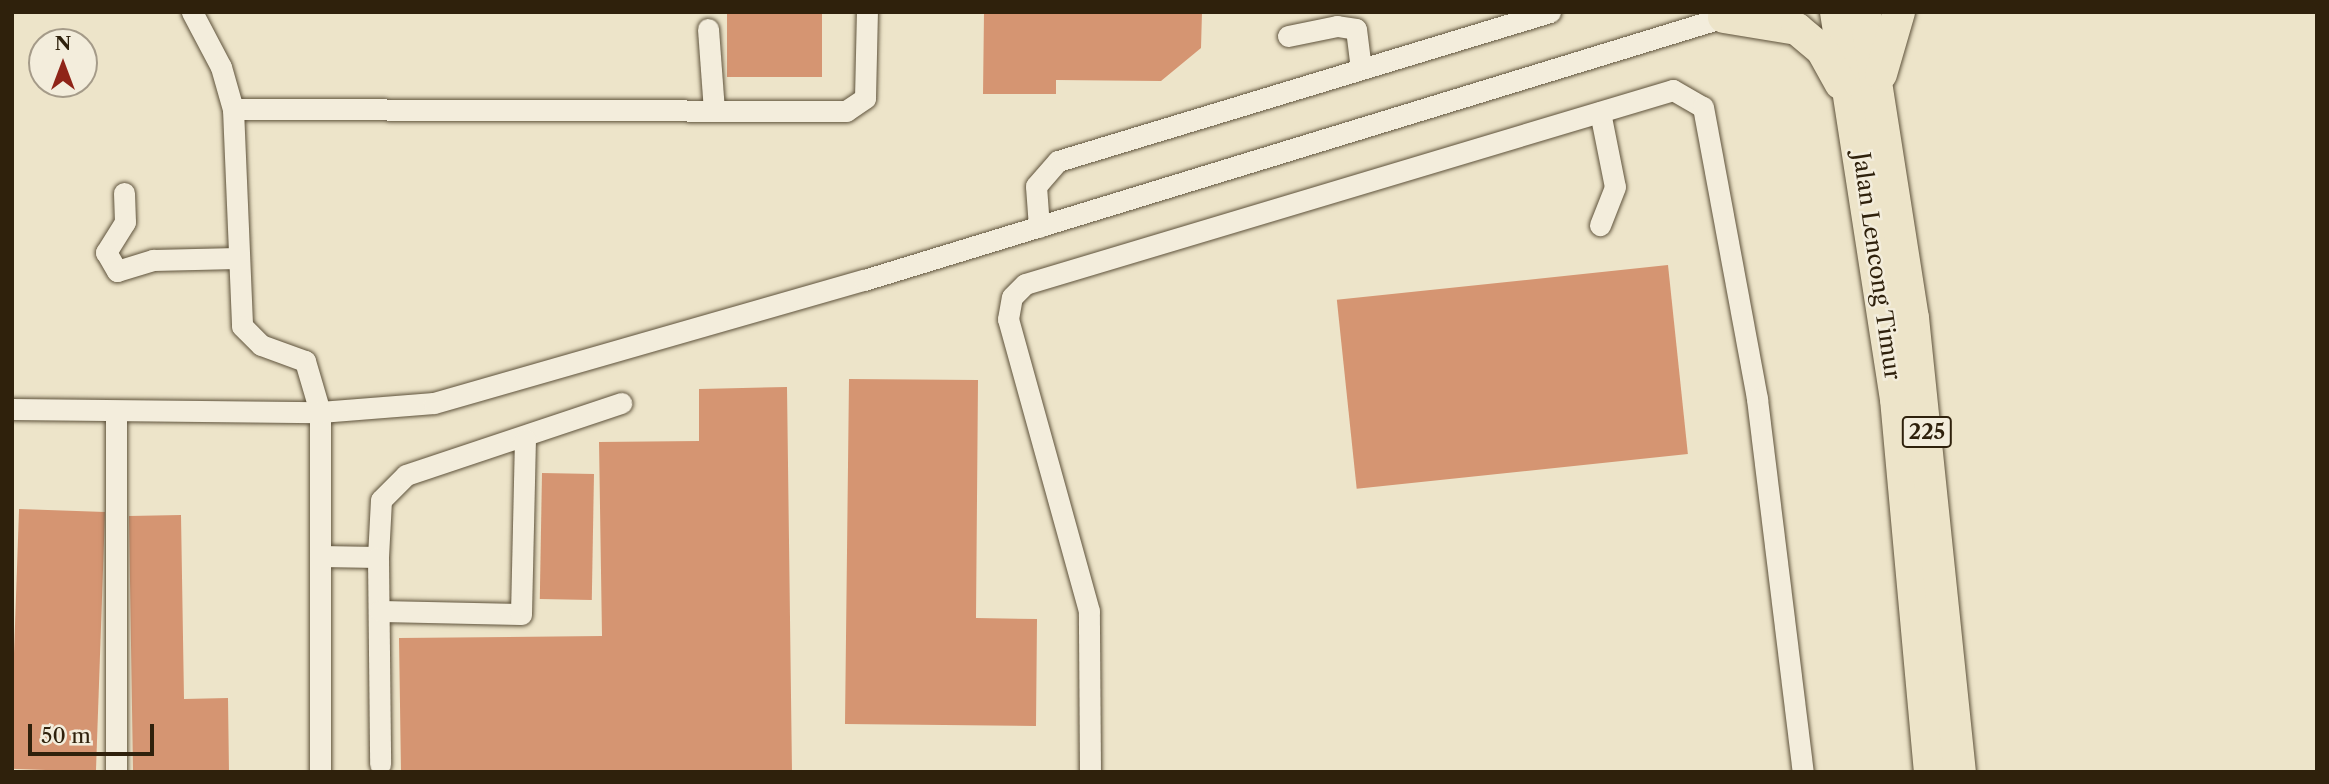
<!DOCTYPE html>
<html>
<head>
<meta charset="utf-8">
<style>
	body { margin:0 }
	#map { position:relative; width:2329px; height:784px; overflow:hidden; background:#ede4c9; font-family:"Libre Caslon Text",serif }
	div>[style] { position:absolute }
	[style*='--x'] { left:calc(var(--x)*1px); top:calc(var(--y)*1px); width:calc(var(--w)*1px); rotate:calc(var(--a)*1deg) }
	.building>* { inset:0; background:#d59572; transform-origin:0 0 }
	.roads { filter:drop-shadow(0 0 2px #5e523b) drop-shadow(0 0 2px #5e523b) }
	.minor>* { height:21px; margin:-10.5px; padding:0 10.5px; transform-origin:10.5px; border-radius:10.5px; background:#f3eddc }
	.highway>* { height:32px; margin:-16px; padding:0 16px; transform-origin:16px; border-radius:16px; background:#ede4c9 }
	span { translate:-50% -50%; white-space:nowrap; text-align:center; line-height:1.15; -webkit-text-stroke:5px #f3eddc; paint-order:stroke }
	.shield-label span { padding:2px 5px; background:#f3eddc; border:2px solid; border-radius:5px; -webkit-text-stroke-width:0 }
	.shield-label { font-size:21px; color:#2f210c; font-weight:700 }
	.street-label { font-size:23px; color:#2f210c }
	.frame { position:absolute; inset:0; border:14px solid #2f210c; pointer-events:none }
	.north { position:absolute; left:28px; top:28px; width:70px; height:70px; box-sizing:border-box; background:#f3eddc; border:2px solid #a59b89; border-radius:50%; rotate:0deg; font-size:19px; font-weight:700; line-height:28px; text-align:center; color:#2f210c }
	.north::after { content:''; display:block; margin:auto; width:24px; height:32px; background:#8f2418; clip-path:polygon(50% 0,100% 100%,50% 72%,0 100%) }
	.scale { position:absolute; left:28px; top:724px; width:126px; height:32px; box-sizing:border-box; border:4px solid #2f210c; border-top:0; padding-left:9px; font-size:21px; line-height:24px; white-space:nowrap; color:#2f210c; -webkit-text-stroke:5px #f3eddc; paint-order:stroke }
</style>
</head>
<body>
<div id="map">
	<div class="building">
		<i style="left:727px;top:12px;width:95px;height:65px"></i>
		<i style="clip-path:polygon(984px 12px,1202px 12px,1201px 48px,1161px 81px,1056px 80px,1056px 94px,983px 94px)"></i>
		<i style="left:1668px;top:265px;width:190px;height:333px;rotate:84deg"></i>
		<i style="clip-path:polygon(849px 379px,978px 380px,976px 618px,1037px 619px,1036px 726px,845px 724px)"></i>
		<i style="clip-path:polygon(787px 387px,792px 772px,401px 772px,399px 638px,602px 636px,599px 442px,699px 441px,699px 389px)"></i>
		<i style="left:542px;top:473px;width:52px;height:126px;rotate:1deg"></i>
		<i style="left:105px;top:512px;width:260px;height:86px;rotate:92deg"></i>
		<i style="clip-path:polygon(181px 515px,184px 699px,228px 698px,229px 772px,133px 772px,129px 516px)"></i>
	</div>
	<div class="roads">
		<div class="minor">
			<i style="--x:192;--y:12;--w:62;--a:62.2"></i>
			<i style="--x:221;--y:67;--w:44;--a:74.1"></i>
			<i style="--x:233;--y:109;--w:217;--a:87.6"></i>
			<i style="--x:242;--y:326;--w:27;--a:45"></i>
			<i style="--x:261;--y:345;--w:47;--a:20"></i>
			<i style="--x:305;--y:361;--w:53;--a:73.6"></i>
			<i style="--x:320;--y:412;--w:360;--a:90"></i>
			<i style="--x:708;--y:29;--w:82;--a:85.8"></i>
			<i style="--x:1288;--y:36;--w:50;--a:-11.5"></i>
			<i style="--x:1337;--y:26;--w:19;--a:9"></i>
			<i style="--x:1356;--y:29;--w:40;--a:82.9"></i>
			<i style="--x:233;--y:109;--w:613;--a:0.19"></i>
			<i style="--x:846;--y:111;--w:23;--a:-34"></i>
			<i style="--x:865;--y:98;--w:86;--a:-88.7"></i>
			<i style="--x:1600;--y:112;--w:76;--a:78.7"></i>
			<i style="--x:1615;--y:187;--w:41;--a:111.5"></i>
			<i style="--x:124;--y:193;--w:29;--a:88"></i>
			<i style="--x:125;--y:222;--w:36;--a:122"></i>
			<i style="--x:106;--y:252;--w:22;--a:60"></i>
			<i style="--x:117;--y:271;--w:38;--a:-17"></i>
			<i style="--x:153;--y:260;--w:84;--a:-1.4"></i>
			<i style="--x:1039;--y:227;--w:41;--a:-94.2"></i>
			<i style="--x:1036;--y:186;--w:33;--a:-49"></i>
			<i style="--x:1058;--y:161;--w:514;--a:-16.85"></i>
			<i style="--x:12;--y:409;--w:308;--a:0.6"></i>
			<i style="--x:320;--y:412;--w:114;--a:-4.5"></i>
			<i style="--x:434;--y:403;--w:447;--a:-16"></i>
			<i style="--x:864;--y:280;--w:910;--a:-17"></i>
			<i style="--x:320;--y:556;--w:58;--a:1"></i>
			<i style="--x:378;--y:557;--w:57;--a:-87"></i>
			<i style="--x:381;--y:500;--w:35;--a:-45"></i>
			<i style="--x:406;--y:475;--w:227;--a:-18.5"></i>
			<i style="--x:378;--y:557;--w:207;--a:89.4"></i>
			<i style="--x:380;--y:611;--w:141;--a:1.2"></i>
			<i style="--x:521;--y:614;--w:175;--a:-88.7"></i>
			<i style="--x:116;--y:772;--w:361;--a:-90"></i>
			<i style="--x:1090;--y:772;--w:161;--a:-90.4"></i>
			<i style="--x:1089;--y:611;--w:303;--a:-105.5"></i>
			<i style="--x:1008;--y:319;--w:22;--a:-80"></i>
			<i style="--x:1012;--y:297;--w:18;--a:-45"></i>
			<i style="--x:1025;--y:284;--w:676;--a:-16.67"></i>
			<i style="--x:1673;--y:90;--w:34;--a:30"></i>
			<i style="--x:1703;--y:107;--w:297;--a:79.5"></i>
			<i style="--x:1757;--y:399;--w:376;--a:83"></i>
		</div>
		<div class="highway">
			<i style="--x:1836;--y:12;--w:392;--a:81.2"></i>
			<i style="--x:1896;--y:399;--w:375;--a:84.8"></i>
			<i style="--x:1865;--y:12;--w:310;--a:81.1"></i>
			<i style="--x:1913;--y:318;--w:456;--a:84.1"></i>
			<i style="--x:1724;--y:17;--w:74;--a:9.3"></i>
			<i style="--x:1797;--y:29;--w:33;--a:40"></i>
			<i style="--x:1822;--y:50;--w:38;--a:61"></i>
			<i style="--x:1881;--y:74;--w:65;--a:-73.8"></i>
		</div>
	</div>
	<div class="shield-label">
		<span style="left:1927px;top:432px">225</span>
	</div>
	<div class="street-label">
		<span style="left:1877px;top:266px;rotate:82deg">Jalan Lencong Timur</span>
	</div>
	<div class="frame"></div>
	<div class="north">N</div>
	<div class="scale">50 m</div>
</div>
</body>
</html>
